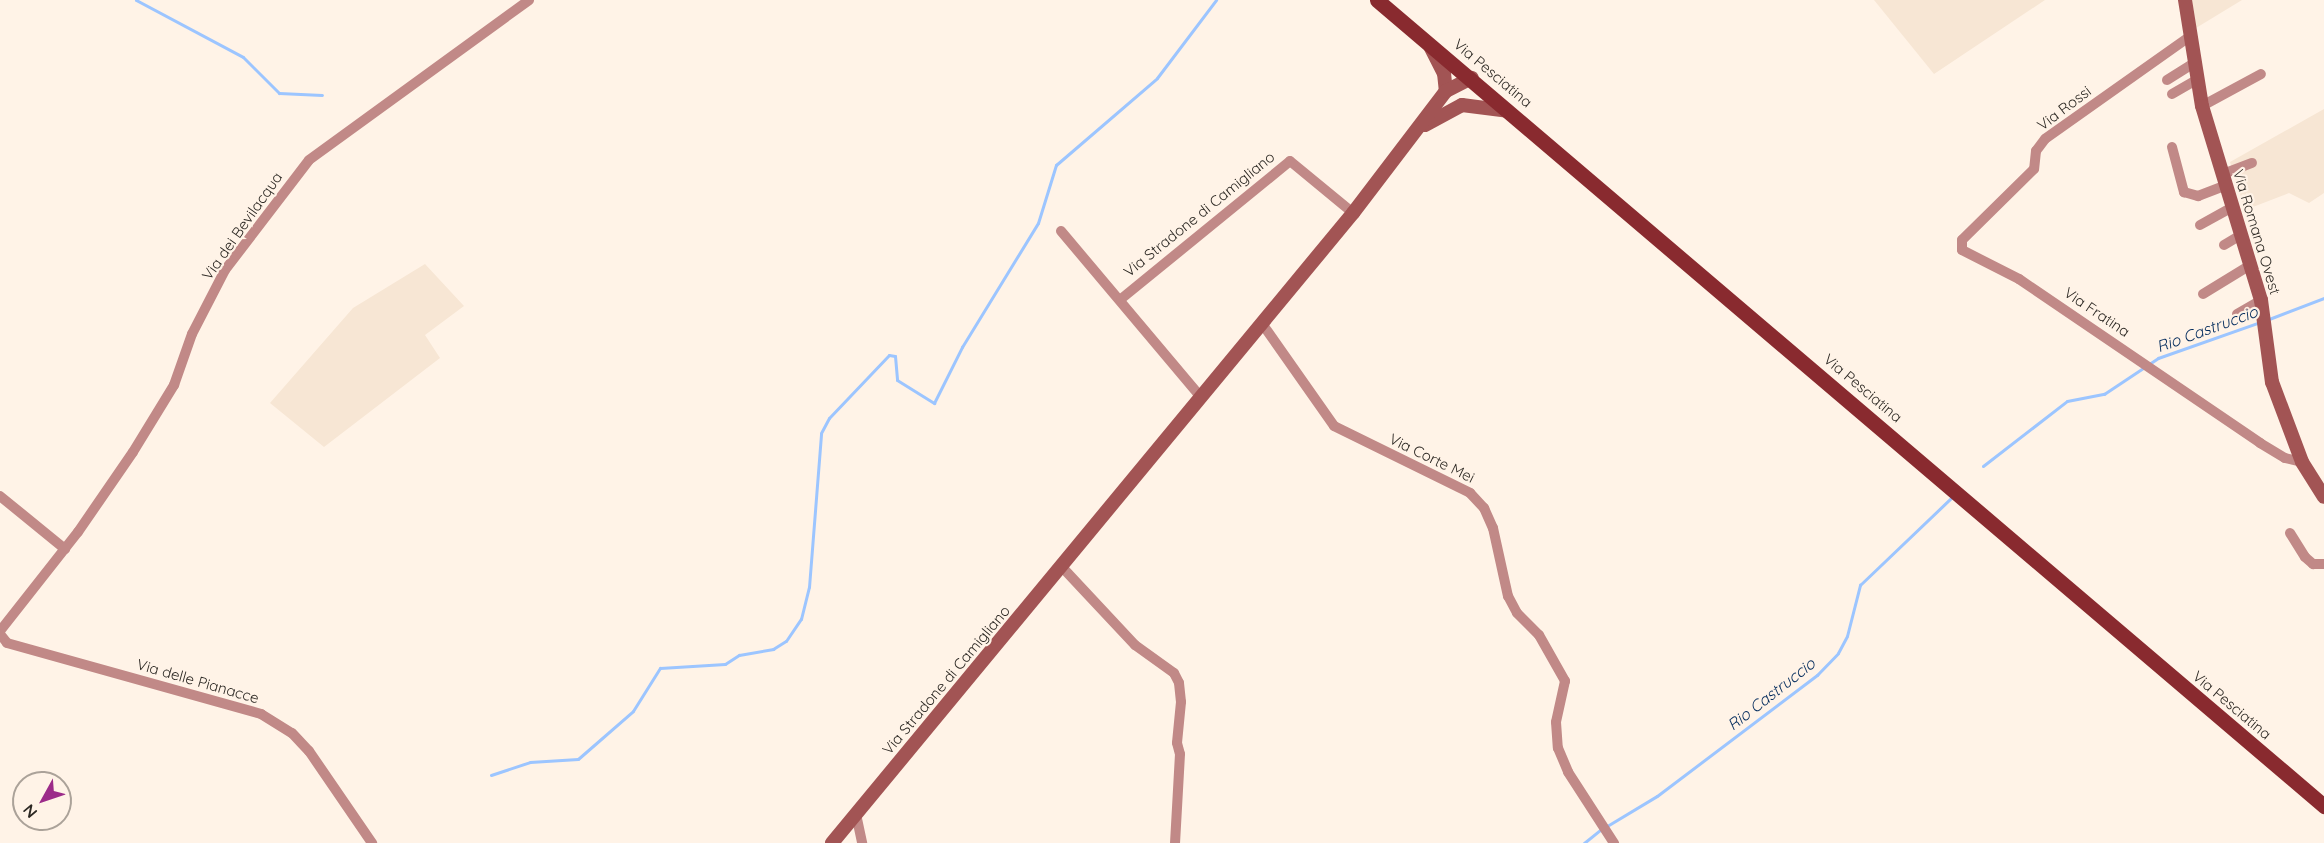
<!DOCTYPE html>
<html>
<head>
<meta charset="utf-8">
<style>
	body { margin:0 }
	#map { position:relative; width:2324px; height:843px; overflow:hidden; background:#fff3e7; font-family:Quicksand,sans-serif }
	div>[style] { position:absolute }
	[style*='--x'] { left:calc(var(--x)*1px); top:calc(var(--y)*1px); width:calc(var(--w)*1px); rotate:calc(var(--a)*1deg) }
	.built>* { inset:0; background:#f7e6d4 }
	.stream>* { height:3px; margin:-1.5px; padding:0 1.5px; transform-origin:1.5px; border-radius:1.5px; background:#9cc5ff }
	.street>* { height:10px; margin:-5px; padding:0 5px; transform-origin:5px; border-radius:5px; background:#c18987 }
	.secondary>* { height:14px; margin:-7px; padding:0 7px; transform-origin:7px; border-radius:7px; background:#a25454 }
	.primary>* { height:15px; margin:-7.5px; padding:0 7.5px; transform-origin:7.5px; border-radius:7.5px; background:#892a2f }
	span { translate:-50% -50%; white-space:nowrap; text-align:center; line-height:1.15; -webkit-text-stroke:4.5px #fff3e7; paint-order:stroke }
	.street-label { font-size:15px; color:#2c2823 }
	.water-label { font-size:16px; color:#042c5d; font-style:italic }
	.north { position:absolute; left:12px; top:771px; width:60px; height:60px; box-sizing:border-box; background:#fff3e7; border:2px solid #aba299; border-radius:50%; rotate:230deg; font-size:16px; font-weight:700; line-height:24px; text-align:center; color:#2c2823 }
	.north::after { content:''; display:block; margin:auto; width:21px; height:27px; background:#9c2b89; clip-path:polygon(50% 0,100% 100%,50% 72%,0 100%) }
</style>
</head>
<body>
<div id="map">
	<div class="built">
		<i style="clip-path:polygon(1874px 0,2045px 0,1934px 74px)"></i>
		<i style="clip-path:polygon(2192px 0,2242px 0,2196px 28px)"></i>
		<i style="clip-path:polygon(2324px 109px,2324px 193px,2309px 203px,2289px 193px,2245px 210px,2230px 162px)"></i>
		<i style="clip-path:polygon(425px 264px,464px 306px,425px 335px,440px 358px,324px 447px,270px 403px,353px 308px)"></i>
	</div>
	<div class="stream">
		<i style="--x:136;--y:0;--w:121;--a:28"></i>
		<i style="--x:243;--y:57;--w:51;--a:45"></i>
		<i style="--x:279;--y:93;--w:43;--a:2.7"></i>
		<i style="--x:2269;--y:319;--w:59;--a:-20.9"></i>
		<i style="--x:1983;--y:466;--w:106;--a:-37.7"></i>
		<i style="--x:2067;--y:401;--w:38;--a:-11"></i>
		<i style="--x:2104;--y:394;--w:65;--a:-33.7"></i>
		<i style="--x:2158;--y:358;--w:108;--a:-19.4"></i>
		<i style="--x:491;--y:775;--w:41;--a:-18.4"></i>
		<i style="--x:530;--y:762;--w:48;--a:-3.6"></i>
		<i style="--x:578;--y:759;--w:73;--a:-41.1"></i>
		<i style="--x:633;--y:711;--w:51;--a:-57.9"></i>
		<i style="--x:660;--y:668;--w:65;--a:-3.5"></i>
		<i style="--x:725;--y:664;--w:17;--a:-33"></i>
		<i style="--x:739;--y:655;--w:35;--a:-10"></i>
		<i style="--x:773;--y:649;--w:15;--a:-32"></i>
		<i style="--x:786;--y:641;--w:27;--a:-56"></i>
		<i style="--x:801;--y:619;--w:33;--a:-76"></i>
		<i style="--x:809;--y:587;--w:154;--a:-85.5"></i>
		<i style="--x:821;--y:433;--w:17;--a:-62"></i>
		<i style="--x:829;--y:418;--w:87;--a:-46.4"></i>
		<i style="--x:889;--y:355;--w:6;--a:9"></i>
		<i style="--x:895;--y:356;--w:24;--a:85"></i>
		<i style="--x:897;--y:380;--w:44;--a:31.9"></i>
		<i style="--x:934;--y:403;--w:63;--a:-63.4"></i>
		<i style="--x:962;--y:347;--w:145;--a:-58.5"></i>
		<i style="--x:1038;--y:223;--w:61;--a:-72.8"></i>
		<i style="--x:1056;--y:165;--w:133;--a:-40.7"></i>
		<i style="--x:1157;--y:78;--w:98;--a:-52.9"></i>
		<i style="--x:1607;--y:826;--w:58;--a:-31"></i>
		<i style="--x:1657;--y:796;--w:201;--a:-37.1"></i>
		<i style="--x:1817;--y:675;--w:30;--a:-46"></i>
		<i style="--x:1838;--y:653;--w:19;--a:-62"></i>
		<i style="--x:1847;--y:636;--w:53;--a:-75.7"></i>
		<i style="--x:1860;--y:585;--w:126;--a:-43.7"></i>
		<i style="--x:1584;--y:843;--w:22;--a:-39"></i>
	</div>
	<div class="street">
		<i style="--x:2189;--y:37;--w:176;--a:144.7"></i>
		<i style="--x:2045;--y:139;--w:15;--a:127"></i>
		<i style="--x:2036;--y:151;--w:18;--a:96"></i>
		<i style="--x:2034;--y:169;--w:101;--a:135.4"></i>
		<i style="--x:1962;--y:240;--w:10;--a:90"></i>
		<i style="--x:1962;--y:250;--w:64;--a:27"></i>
		<i style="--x:2019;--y:279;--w:292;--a:34.2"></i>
		<i style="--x:2260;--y:443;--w:29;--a:31"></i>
		<i style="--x:2285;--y:458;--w:17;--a:13"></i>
		<i style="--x:2167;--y:80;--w:31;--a:-32"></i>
		<i style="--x:2172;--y:94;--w:28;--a:-30"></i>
		<i style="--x:2202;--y:106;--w:67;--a:-28.5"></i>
		<i style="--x:2172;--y:147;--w:47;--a:75.1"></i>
		<i style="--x:2184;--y:192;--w:15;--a:16"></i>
		<i style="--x:2198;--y:196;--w:30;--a:-21"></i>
		<i style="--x:2223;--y:174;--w:31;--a:-21"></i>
		<i style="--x:2200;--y:225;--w:38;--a:-29"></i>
		<i style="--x:1061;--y:231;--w:217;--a:49.9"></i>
		<i style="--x:2224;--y:245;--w:21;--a:-31"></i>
		<i style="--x:2203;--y:294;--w:57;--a:-31.5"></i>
		<i style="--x:1121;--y:299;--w:218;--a:-39.2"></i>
		<i style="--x:1290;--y:161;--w:82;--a:39.5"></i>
		<i style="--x:2237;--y:314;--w:28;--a:-30"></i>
		<i style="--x:1261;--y:322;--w:127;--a:54.9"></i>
		<i style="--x:1334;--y:426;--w:152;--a:26.2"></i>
		<i style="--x:1470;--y:493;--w:21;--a:47"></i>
		<i style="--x:1484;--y:508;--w:22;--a:66"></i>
		<i style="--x:1493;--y:528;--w:70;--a:77.6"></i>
		<i style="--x:1508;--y:596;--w:19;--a:62"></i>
		<i style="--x:1517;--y:613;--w:31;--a:45"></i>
		<i style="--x:1539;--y:635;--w:53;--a:60.5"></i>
		<i style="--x:1565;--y:681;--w:42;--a:102.4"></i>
		<i style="--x:1556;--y:722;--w:26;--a:86"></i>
		<i style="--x:1558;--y:748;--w:26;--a:67"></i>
		<i style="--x:1568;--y:772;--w:85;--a:57.1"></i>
		<i style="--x:0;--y:496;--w:84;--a:39.2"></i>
		<i style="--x:2290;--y:533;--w:28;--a:58"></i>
		<i style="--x:2305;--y:557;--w:11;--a:41"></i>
		<i style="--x:2313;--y:564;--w:11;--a:0"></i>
		<i style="--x:1062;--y:567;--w:107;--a:46.9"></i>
		<i style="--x:1135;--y:645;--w:48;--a:35.7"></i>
		<i style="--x:1174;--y:673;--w:11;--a:63"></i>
		<i style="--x:1179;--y:683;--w:19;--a:84"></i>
		<i style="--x:1181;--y:702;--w:41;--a:95.6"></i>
		<i style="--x:1177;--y:743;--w:11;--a:75"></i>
		<i style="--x:1180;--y:754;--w:89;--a:93.2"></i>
		<i style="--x:0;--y:631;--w:126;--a:-51.8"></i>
		<i style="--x:78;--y:532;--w:97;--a:-55.5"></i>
		<i style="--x:133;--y:452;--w:79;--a:-58.5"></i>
		<i style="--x:174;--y:385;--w:54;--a:-70.6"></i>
		<i style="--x:192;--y:334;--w:72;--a:-62.7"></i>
		<i style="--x:225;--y:270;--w:138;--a:-52.6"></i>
		<i style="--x:309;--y:160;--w:272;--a:-36"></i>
		<i style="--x:0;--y:634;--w:11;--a:52"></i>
		<i style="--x:7;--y:643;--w:264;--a:15.6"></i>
		<i style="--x:261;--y:714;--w:36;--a:32"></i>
		<i style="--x:292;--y:733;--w:25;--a:47"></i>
		<i style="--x:309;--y:751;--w:112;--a:55.6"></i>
		<i style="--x:856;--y:814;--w:30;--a:78"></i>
	</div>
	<div class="secondary">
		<i style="--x:2185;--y:0;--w:107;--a:80.9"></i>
		<i style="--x:2202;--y:106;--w:203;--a:73.1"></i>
		<i style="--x:2261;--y:300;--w:83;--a:82.4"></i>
		<i style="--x:2272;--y:382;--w:85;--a:69.4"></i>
		<i style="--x:2302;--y:462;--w:41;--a:57.8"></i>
		<i style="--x:1430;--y:46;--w:30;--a:63"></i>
		<i style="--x:1444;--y:73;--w:18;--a:84"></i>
		<i style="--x:1425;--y:125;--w:42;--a:-28.4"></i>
		<i style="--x:1462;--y:105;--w:46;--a:7.4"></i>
		<i style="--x:832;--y:843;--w:818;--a:-50.41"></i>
		<i style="--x:1353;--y:213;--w:153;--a:-52.7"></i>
		<i style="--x:1446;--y:91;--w:29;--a:-27"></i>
	</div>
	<div class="primary">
		<i style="--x:1377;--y:0;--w:1244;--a:40.4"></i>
	</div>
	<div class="street-label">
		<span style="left:1493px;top:73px;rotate:40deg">Via Pesciatina</span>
		<span style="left:2064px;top:108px;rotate:-37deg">Via Rossi</span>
		<span style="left:1199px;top:214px;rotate:-39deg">Via Stradone di Camigliano</span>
		<span style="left:242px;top:226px;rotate:-55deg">Via dei Bevilacqua</span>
		<span style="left:2257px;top:232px;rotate:73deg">Via Romana Ovest</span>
		<span style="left:2097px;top:312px;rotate:34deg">Via Fratina</span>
		<span style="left:1863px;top:388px;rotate:40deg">Via Pesciatina</span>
		<span style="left:1432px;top:458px;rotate:26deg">Via Corte Mei</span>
		<span style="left:946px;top:680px;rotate:-50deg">Via Stradone di Camigliano</span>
		<span style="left:198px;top:681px;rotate:16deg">Via delle Pianacce</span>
		<span style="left:2232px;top:705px;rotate:40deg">Via Pesciatina</span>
	</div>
	<div class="water-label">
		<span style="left:2207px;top:329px;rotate:-20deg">Rio Castruccio</span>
		<span style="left:1771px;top:694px;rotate:-38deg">Rio Castruccio</span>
	</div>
	<div class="north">N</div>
</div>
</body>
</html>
